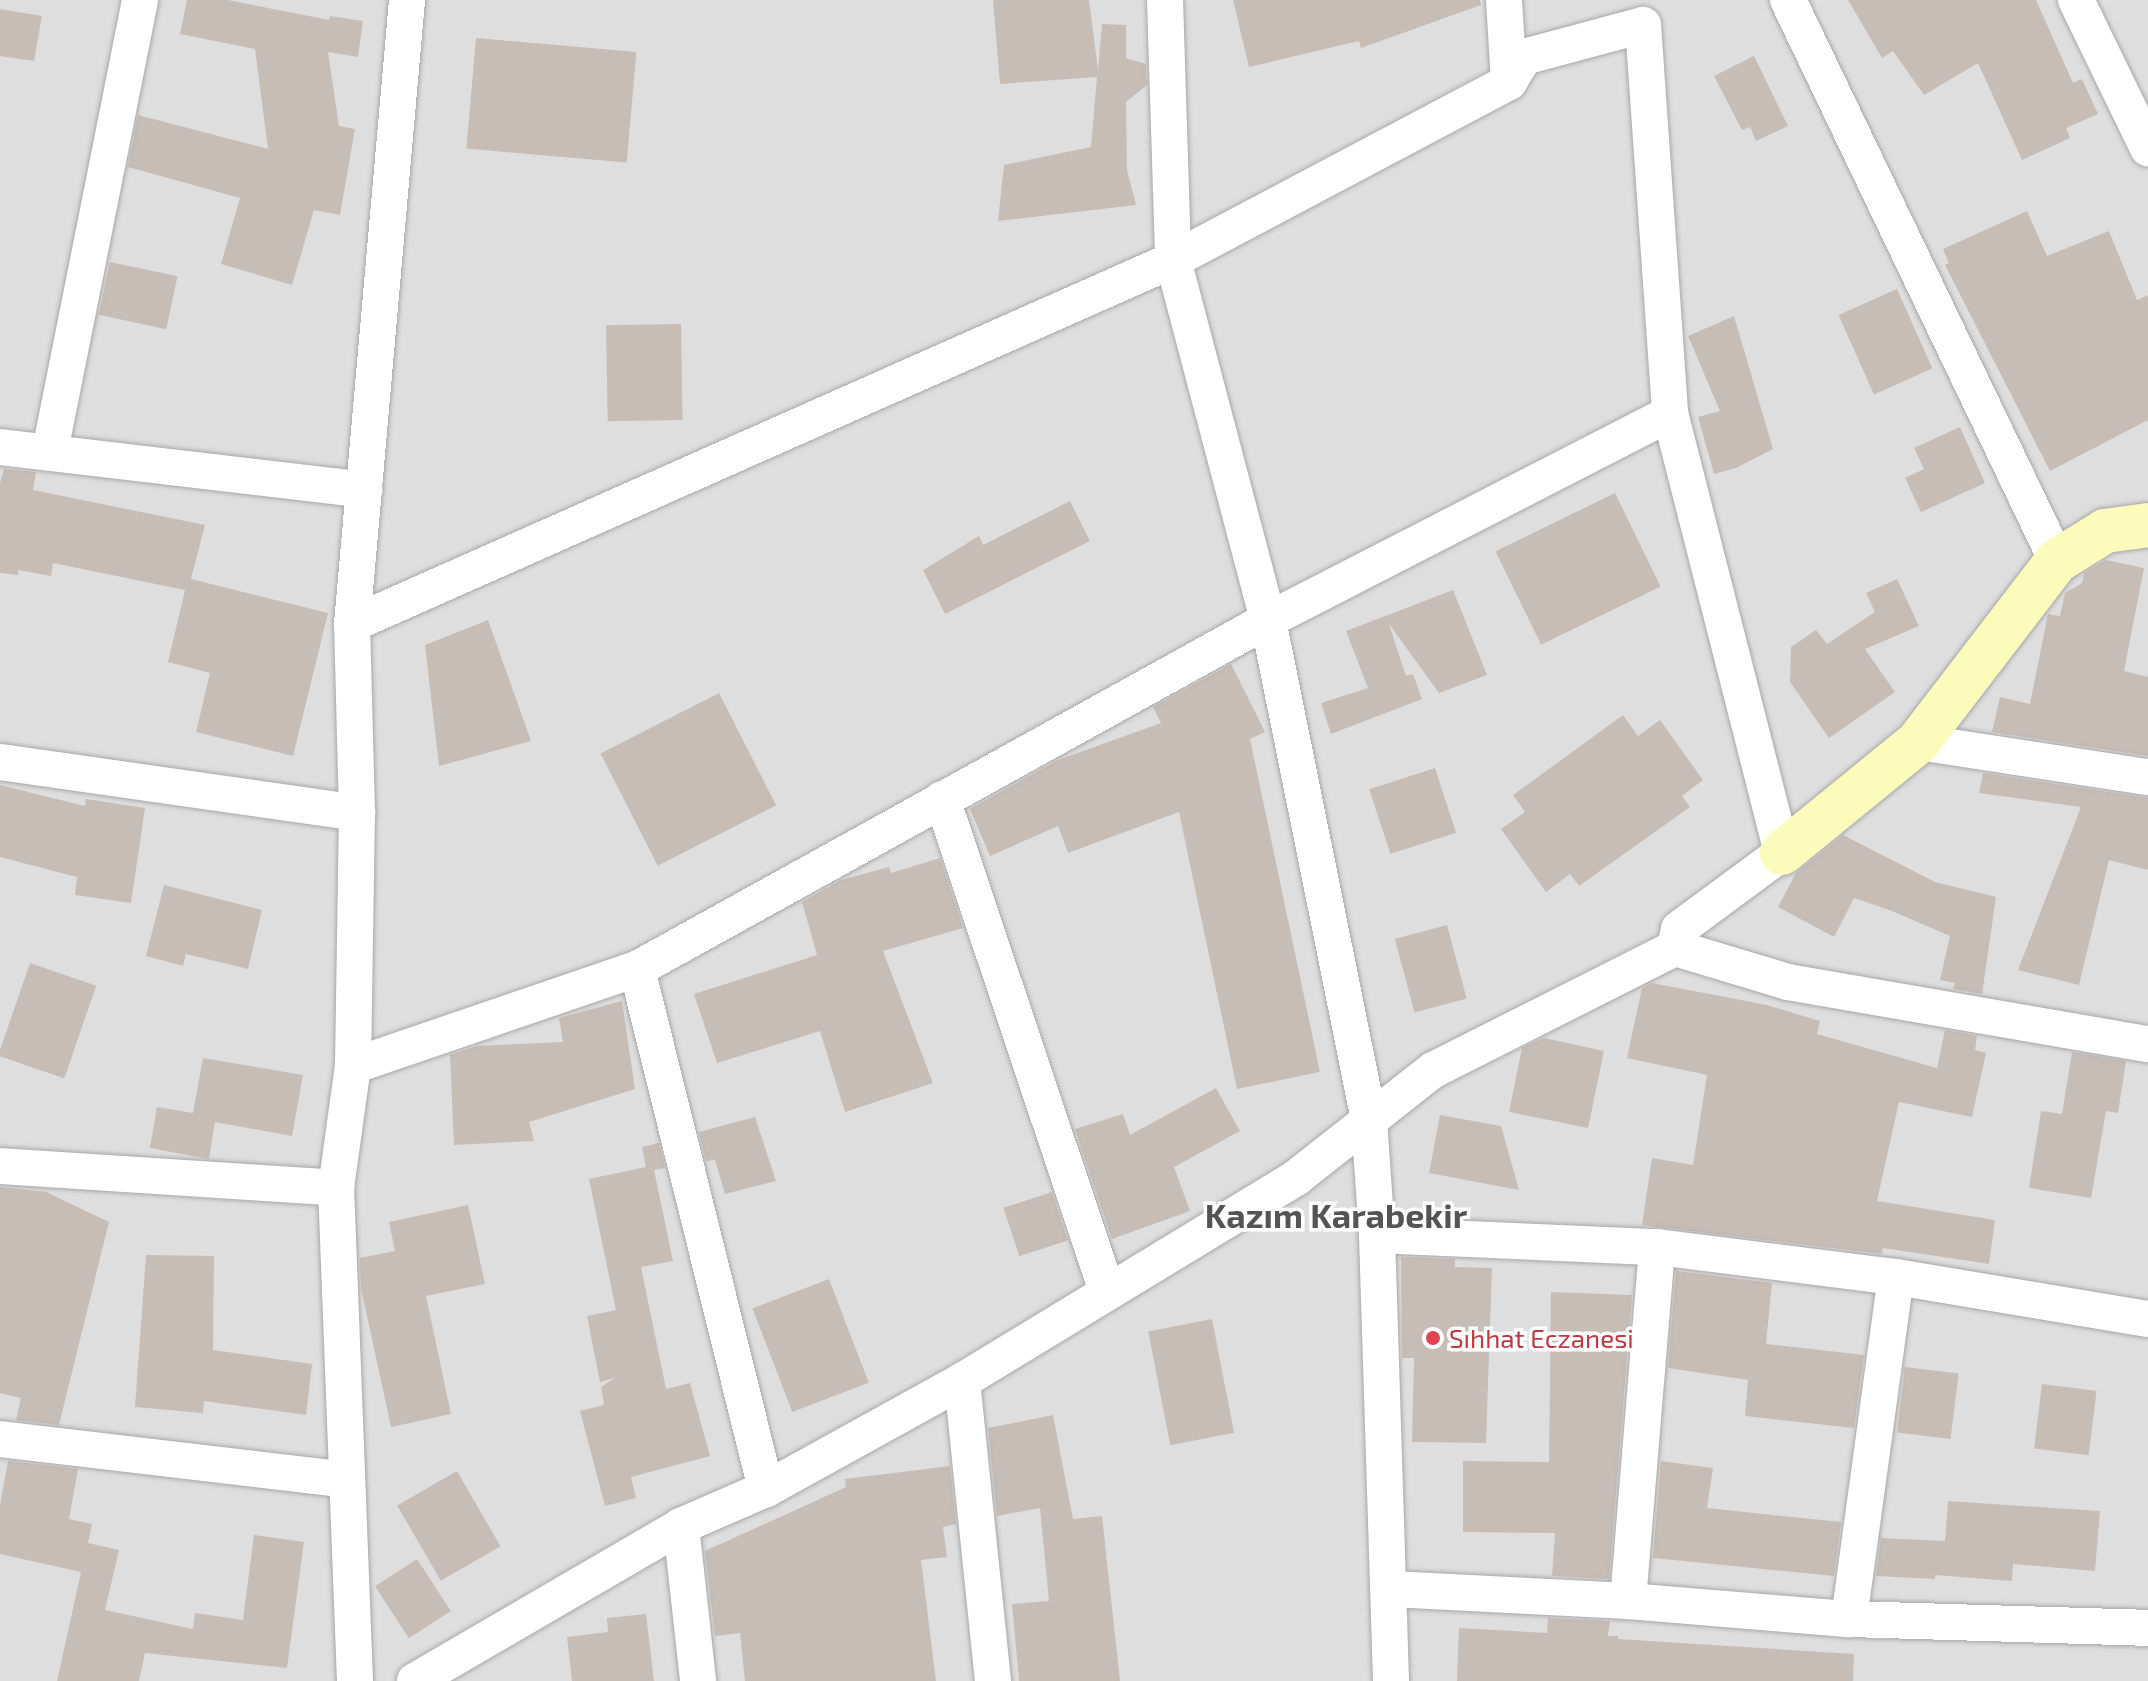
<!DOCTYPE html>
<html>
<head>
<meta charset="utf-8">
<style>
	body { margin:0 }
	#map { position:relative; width:2148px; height:1681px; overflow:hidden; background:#f2eee8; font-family:"Exo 2",sans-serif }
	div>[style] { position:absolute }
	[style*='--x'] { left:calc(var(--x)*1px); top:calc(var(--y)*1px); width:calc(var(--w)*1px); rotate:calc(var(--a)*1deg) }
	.residential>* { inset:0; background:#dfdede; transform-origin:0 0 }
	.building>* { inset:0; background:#c7bdb7; transform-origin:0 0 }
	.roads { filter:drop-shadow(0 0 2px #a8a8a8) drop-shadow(0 0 2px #a8a8a8) }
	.street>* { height:36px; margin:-18px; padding:0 18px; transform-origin:18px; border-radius:18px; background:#fff }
	.secondary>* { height:44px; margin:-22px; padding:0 22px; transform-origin:22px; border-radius:22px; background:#fbfcbc }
	.dots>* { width:22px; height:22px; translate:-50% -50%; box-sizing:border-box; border:4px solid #fff; border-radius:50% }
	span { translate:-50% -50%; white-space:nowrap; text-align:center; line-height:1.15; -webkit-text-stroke:7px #fff; paint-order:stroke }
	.health-label { font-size:26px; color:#be3a42 }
	.left { translate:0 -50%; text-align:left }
	.district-label { font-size:34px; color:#545454; font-weight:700 }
</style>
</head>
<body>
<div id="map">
	<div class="residential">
		<i style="left:0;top:0;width:2148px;height:1681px"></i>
	</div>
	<div class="building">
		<i style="clip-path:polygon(187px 0,228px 0,329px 20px,330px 16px,363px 21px,358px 57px,328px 52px,339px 126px,355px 129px,340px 215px,314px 210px,292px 285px,221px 264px,240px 198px,128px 167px,138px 115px,268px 149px,255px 49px,180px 34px)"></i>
		<i style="clip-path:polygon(993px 0,1089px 0,1098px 70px,1102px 24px,1126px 25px,1126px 58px,1146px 64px,1147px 85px,1126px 102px,1127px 170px,1136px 205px,998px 221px,1004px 165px,1091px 147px,1097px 77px,1000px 84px)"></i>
		<i style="clip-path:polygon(1233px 0,1480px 0,1481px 5px,1361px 48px,1359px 41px,1249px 67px)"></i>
		<i style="clip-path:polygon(1848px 0,2036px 0,2073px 83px,2082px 79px,2098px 114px,2066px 128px,2070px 138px,2022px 160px,1978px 63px,1924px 95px,1893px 51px,1882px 58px)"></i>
		<i style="clip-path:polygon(0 9px,42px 16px,34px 61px,0 56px)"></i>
		<i style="left:476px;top:38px;width:161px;height:111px;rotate:5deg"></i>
		<i style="clip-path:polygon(1754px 56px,1788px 126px,1756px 141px,1750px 127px,1742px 130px,1714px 76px)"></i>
		<i style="clip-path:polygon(2027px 211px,2047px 256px,2109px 231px,2137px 300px,2148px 295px,2148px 420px,2050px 471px,1945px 265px,1949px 263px,1943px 249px)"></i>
		<i style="left:110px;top:262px;width:69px;height:54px;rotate:12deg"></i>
		<i style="left:1897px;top:289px;width:87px;height:64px;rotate:66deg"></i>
		<i style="clip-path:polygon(1734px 316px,1773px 449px,1736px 468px,1714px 474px,1698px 417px,1720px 411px,1688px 336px)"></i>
		<i style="left:681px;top:324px;width:96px;height:75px;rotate:89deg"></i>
		<i style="clip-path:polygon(1960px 427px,1985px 483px,1921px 512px,1905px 478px,1924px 469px,1914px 448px)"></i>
		<i style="clip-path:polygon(4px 469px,36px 472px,33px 490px,205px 525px,191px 579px,328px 613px,293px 756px,196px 732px,210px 673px,168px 662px,185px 590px,53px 563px,51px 576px,18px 570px,18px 575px,0 573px,0 483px)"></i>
		<i style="left:1615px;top:493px;width:104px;height:133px;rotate:64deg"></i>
		<i style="clip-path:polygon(1070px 501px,1090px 541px,945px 614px,923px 570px,979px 536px,983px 545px)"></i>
		<i style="clip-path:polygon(2106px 560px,2144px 568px,2124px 671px,2148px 677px,2148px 756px,1992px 732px,2000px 697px,2030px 704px,2048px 614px,2060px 616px,2065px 593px,2082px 583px,2084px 573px)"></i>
		<i style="clip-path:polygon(1897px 579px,1919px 626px,1865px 649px,1895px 692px,1829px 738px,1790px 682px,1791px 647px,1816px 630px,1827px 644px,1875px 612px,1866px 593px)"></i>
		<i style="clip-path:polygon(1453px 590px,1487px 675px,1439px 693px,1389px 624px,1406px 676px,1413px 674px,1422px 699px,1331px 734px,1321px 703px,1368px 688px,1346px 631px)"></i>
		<i style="clip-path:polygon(488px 620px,531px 741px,439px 766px,425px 645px)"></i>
		<i style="clip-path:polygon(1231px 664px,1265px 732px,1250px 739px,1320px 1072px,1237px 1089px,1179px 812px,1068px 853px,1058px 826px,990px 856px,970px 809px,1058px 760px,1161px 723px,1153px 707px)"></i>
		<i style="left:719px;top:693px;width:126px;height:133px;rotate:63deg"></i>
		<i style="clip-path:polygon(1623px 715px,1638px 736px,1660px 720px,1703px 780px,1682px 796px,1690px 807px,1579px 886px,1570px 874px,1546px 892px,1501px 829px,1525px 812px,1513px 795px)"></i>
		<i style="left:1435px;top:768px;width:68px;height:69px;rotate:72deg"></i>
		<i style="clip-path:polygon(1983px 773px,2148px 798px,2148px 870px,2109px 860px,2079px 985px,2018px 970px,2081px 807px,1979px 793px)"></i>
		<i style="clip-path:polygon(0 785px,85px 806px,86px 799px,145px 808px,131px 903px,75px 895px,77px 877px,0 857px)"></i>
		<i style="clip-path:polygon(1843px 835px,1935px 882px,1996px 897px,1982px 994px,1953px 989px,1955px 983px,1940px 980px,1950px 936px,1892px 911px,1854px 898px,1834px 937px,1778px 907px,1796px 873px)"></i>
		<i style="clip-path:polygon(940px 858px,963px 928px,883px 951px,933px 1083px,845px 1112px,820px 1031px,717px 1063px,694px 994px,817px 955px,802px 902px,841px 880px,889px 867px,891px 873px)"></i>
		<i style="clip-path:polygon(164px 885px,262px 910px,248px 969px,186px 954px,183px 966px,146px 956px)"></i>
		<i style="left:1447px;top:925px;width:76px;height:54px;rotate:75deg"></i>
		<i style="left:30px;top:963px;width:70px;height:98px;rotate:19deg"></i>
		<i style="clip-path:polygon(1652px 983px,1767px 1005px,1820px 1021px,1817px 1034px,1937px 1068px,1945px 1030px,1977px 1036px,1975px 1050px,1986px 1053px,1972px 1117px,1899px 1102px,1877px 1201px,1995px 1220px,1989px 1264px,1883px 1248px,1882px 1254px,1642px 1225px,1652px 1158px,1693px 1165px,1707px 1075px,1627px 1058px,1642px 988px)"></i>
		<i style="clip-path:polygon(622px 1001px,635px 1089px,529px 1122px,534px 1141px,454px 1145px,450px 1055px,477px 1046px,563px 1042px,559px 1018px)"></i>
		<i style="clip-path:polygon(1544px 1038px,1604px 1051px,1588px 1128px,1509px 1112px,1522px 1048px)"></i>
		<i style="clip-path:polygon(2072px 1052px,2126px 1061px,2118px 1113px,2106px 1111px,2091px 1198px,2029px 1188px,2041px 1111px,2062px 1114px)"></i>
		<i style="clip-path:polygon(203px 1058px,303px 1075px,292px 1136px,215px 1122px,209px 1159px,150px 1148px,157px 1107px,193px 1113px)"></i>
		<i style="clip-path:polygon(1216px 1088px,1240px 1131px,1174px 1167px,1190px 1211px,1112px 1239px,1075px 1129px,1123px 1114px,1130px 1135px)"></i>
		<i style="clip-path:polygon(1440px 1115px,1501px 1126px,1519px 1190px,1429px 1173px)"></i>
		<i style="clip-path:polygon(755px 1117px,776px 1181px,725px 1194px,715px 1160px,706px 1161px,699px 1132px)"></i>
		<i style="clip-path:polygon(659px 1143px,665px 1168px,654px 1170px,673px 1261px,641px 1267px,666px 1389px,690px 1383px,710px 1456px,631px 1477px,636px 1498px,605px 1506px,580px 1411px,604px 1405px,601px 1387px,615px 1378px,600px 1382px,587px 1316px,616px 1310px,589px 1179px,646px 1167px,642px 1147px)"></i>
		<i style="clip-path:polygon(0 1187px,46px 1192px,109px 1222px,59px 1425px,16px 1420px,21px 1398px,0 1393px)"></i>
		<i style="left:1052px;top:1192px;width:51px;height:51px;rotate:72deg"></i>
		<i style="clip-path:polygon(468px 1205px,485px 1284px,426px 1296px,451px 1414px,391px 1427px,361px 1288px,360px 1258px,395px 1251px,389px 1222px)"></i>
		<i style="clip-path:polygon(146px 1255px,214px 1256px,213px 1350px,312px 1364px,306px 1415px,204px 1401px,203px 1413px,135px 1407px)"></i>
		<i style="clip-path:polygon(1401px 1257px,1455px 1259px,1455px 1267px,1492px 1268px,1486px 1443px,1412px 1442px,1414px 1358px,1402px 1358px)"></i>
		<i style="clip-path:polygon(1676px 1271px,1772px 1283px,1766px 1344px,1864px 1355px,1854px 1428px,1745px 1416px,1748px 1380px,1668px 1368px)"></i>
		<i style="left:829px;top:1279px;width:111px;height:82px;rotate:69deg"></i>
		<i style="clip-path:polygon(1551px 1292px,1632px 1295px,1609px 1579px,1552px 1576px,1555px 1533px,1463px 1532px,1463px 1461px,1549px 1462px)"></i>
		<i style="left:1212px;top:1319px;width:116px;height:65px;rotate:79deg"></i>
		<i style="left:1905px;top:1367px;width:54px;height:66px;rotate:7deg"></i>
		<i style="left:2042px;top:1384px;width:55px;height:65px;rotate:7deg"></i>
		<i style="clip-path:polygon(1053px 1415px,1073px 1519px,1102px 1516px,1120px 1681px,1019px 1681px,1012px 1604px,1049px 1601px,1040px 1508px,997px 1516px,988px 1428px)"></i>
		<i style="clip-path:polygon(8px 1461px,78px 1469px,69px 1519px,92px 1524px,88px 1543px,119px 1550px,105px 1610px,193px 1629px,195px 1613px,243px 1620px,254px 1535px,304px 1542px,287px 1668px,145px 1653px,139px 1681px,57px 1681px,81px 1572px,0 1554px,0 1505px)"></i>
		<i style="clip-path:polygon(1661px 1461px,1713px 1468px,1707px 1508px,1841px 1522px,1834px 1576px,1653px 1558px)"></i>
		<i style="clip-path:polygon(950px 1466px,956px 1524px,943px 1527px,947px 1557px,921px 1560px,936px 1681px,745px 1681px,740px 1633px,715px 1636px,705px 1551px,846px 1487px,845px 1479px)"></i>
		<i style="left:457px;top:1471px;width:87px;height:69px;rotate:60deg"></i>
		<i style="clip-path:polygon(1948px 1501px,2100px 1511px,2095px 1571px,2013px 1564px,2012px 1581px,1935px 1575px,1935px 1579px,1876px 1576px,1881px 1538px,1945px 1541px)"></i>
		<i style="left:417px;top:1559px;width:62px;height:50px;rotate:57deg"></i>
		<i style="clip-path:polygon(646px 1614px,654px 1681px,572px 1681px,567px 1637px,608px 1632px,607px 1618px)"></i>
		<i style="clip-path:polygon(1548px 1618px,1610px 1621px,1608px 1636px,1618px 1636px,1618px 1639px,1854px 1654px,1853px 1681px,1457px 1681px,1459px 1628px,1547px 1633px)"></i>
	</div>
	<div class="roads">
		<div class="street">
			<i style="--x:1165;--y:0;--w:260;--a:88.2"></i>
			<i style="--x:1173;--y:260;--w:372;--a:75.2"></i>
			<i style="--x:1268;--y:620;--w:510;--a:78.58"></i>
			<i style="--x:1369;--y:1120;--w:115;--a:86"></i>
			<i style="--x:1377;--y:1235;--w:446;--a:88.2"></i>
			<i style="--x:1504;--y:0;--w:82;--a:86.5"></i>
			<i style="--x:1788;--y:0;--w:622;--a:64.38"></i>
			<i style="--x:2076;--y:0;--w:165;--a:64.1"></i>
			<i style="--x:0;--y:447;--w:367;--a:6.7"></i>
			<i style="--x:50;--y:451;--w:460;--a:-78.7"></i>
			<i style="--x:352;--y:624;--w:898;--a:-23.91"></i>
			<i style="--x:1173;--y:260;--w:380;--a:-27.9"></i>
			<i style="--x:1509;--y:82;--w:29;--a:-59"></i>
			<i style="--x:1524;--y:57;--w:123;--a:-15.1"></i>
			<i style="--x:1643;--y:25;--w:389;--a:86"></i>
			<i style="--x:1670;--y:413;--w:454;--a:75.7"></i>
			<i style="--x:1782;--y:853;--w:128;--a:143.6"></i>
			<i style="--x:1679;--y:929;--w:19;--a:102"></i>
			<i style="--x:1675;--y:948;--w:271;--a:153.2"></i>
			<i style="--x:1433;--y:1070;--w:174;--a:141.8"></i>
			<i style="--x:1296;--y:1178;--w:391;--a:148.7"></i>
			<i style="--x:962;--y:1381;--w:224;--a:151.1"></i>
			<i style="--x:766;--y:1489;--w:93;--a:156.5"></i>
			<i style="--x:681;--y:1526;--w:308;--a:149.8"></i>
			<i style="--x:1918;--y:742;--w:233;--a:8.7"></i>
			<i style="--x:0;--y:762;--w:361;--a:8.1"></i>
			<i style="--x:942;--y:799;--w:519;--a:71.46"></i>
			<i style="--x:1675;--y:948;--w:118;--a:16.7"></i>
			<i style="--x:1788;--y:982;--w:365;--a:9.8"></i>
			<i style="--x:637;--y:969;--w:536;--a:76.07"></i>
			<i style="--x:353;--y:1066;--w:300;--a:-18.9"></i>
			<i style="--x:637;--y:969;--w:721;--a:-28.95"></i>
			<i style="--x:1268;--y:620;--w:452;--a:-27.2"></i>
			<i style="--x:0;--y:1166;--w:337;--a:3.7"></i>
			<i style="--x:1377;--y:1235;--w:280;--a:2.5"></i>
			<i style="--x:1657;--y:1247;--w:241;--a:7.2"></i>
			<i style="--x:1896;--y:1277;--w:255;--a:9.5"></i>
			<i style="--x:962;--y:1381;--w:302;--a:84.1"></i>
			<i style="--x:0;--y:1439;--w:349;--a:6.7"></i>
			<i style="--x:681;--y:1526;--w:156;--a:83.7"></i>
			<i style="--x:1391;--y:1589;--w:237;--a:2.9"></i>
			<i style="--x:1628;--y:1601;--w:222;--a:4.7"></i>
			<i style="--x:1849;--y:1619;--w:299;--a:1.7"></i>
			<i style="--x:1628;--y:1601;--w:355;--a:-85.3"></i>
			<i style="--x:1849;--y:1619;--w:345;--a:-82.2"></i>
			<i style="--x:355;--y:1681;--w:493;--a:-92.2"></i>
			<i style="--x:336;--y:1188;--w:123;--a:-82.1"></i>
			<i style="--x:353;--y:1066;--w:253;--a:-89.1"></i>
			<i style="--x:357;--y:813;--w:189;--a:-91.5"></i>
			<i style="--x:352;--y:624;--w:626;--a:-84.96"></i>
		</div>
		<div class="secondary">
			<i style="--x:1782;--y:853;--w:176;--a:-39.2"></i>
			<i style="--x:1918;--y:742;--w:228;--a:-52.5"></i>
			<i style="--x:2057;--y:561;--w:57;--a:-32"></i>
			<i style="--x:2105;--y:531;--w:43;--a:-7.9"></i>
		</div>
	</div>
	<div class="dots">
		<i style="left:1433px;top:1338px;background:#e0444e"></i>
	</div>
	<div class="health-label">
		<span class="left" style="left:1449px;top:1338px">Sıhhat Eczanesi</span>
	</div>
	<div class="district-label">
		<span style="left:1336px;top:1215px">Kazım Karabekir</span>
	</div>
</div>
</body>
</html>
